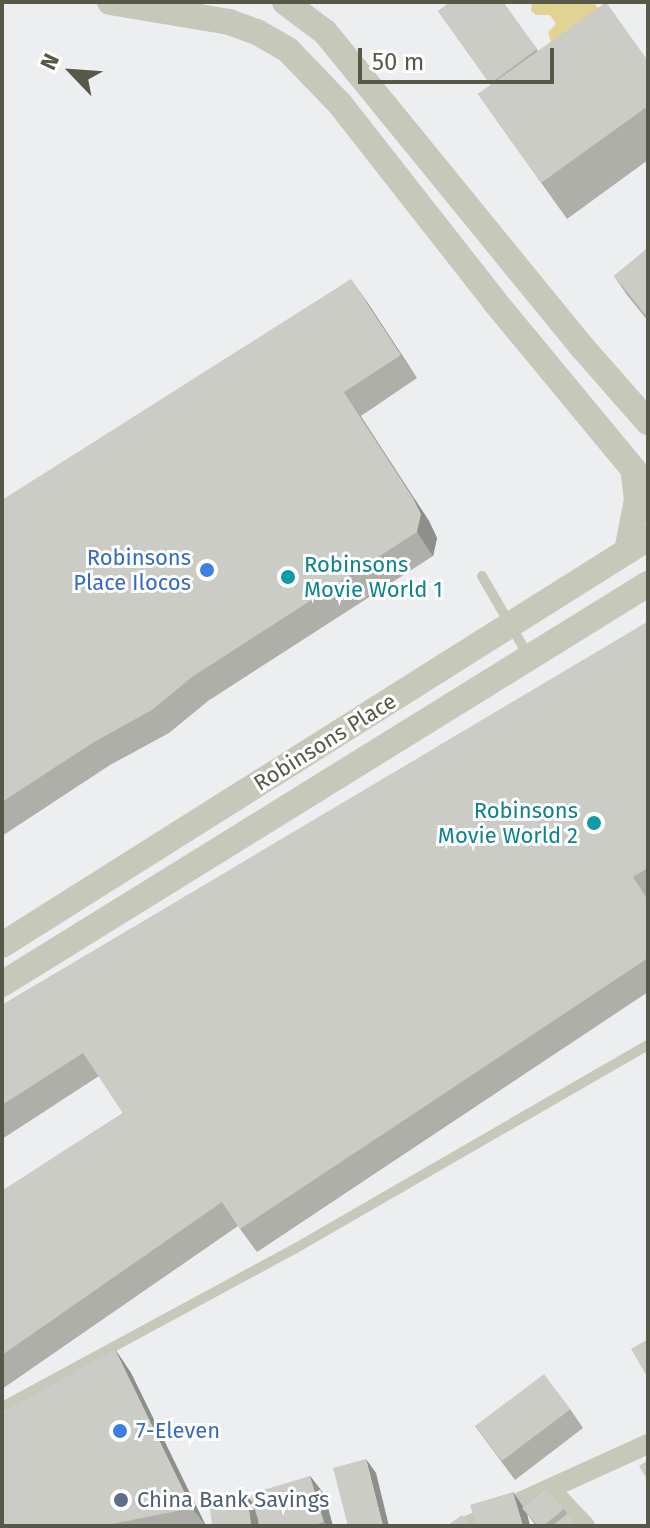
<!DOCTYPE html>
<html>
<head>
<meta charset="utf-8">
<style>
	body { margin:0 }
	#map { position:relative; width:650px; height:1528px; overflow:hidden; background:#edeef0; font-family:"Fira Sans",sans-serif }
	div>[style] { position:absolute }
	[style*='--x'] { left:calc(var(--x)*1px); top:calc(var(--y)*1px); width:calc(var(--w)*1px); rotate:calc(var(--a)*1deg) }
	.water>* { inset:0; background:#e1d492 }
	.service>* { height:10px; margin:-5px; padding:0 5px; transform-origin:5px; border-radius:5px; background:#c6c8ba }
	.minor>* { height:20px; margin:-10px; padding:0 10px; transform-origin:10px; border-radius:10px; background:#c6c8ba }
	.tertiary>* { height:26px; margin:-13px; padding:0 13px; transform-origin:13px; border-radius:13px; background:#c6c8ba }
	.wall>* { inset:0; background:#aeafa9 }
	.shaded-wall>* { inset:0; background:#8d8f8a }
	.building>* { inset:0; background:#caccc5; transform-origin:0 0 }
	.dots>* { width:22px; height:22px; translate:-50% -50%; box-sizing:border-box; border:4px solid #fff; border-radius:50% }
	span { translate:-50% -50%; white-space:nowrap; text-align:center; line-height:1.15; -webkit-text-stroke:6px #fff; paint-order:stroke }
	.shop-label { font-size:22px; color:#366cbe }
	.right { translate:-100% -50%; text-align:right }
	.left { translate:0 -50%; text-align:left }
	.culture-label { font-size:22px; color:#0d838f }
	.street-label { font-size:22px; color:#565848 }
	.service-label { font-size:22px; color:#4e5e75 }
	.frame { position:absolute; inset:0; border:4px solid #565848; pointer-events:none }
	.north { position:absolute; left:32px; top:32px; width:80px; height:80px; -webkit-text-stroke:6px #fff; paint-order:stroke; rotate:295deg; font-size:22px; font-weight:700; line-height:32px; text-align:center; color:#565848 }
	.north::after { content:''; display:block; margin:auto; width:28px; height:36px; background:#565848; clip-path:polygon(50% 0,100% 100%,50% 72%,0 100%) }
	.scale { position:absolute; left:358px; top:48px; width:196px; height:36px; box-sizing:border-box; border:4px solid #565848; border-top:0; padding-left:10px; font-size:24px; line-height:28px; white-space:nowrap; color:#565848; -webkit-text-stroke:6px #fff; paint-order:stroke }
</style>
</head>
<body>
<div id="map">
	<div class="water">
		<i style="clip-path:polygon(532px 2px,593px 2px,616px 29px,551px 43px,548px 32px,556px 24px,550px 15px,536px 15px,531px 11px)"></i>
	</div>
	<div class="service">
		<i style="--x:482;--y:576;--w:94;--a:59.9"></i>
		<i style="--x:2;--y:1407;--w:334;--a:-28.4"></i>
		<i style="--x:296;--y:1248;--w:406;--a:-30"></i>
	</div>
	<div class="minor">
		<i style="--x:550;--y:1489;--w:51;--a:46.6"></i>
		<i style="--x:467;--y:1526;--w:199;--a:-24.4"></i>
	</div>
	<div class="tertiary">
		<i style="--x:110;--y:2;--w:121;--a:9.5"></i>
		<i style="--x:229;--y:22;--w:30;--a:20"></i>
		<i style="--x:257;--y:32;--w:36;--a:30"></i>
		<i style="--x:288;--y:50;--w:75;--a:46.1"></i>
		<i style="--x:340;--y:104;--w:251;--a:51.9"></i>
		<i style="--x:495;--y:302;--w:240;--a:50.4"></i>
		<i style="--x:285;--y:2;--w:50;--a:36.9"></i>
		<i style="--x:325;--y:32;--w:407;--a:50.8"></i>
		<i style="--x:582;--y:347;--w:100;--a:48.7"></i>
		<i style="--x:627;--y:551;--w:52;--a:-78.9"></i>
		<i style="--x:637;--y:500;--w:31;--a:-97"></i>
		<i style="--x:2;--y:945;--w:764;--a:-32.21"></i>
		<i style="--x:2;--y:984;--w:760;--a:-31.77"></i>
	</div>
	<div class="wall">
		<i style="clip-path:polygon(503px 2px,538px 51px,648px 61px,648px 160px,567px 219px,478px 94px,491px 85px,438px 11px)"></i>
		<i style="clip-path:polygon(648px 248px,648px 321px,627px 295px,614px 276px)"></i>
		<i style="clip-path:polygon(367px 302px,417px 378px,361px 416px,429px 521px,437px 538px,433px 556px,208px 701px,169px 733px,110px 765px,2px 836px,2px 500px)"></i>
		<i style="clip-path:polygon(648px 624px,648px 992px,257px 1252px,238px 1226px,2px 1389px,2px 1191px,123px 1113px,99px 1076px,2px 1139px,2px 1005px)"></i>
		<i style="clip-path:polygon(115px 1349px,131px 1373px,206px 1526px,2px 1526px)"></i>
		<i style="clip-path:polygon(570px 1409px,583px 1428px,515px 1480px,475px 1426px)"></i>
		<i style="clip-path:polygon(310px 1476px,324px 1494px,333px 1526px,260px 1526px,253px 1503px)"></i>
		<i style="clip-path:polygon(546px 1488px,578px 1526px,536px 1526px,527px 1514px,530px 1526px,477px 1526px,513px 1492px,523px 1507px)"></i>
	</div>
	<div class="shaded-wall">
		<i style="clip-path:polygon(351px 279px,367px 302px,417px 378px,401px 355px)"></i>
		<i style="clip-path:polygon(344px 392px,429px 521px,437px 538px,433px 556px,417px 532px)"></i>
		<i style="clip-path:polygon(115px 1349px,131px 1373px,206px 1526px,192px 1508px)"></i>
		<i style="clip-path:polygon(366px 1459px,376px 1473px,389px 1526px,383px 1526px)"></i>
		<i style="clip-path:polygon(310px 1476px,324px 1494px,333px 1526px,327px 1526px,324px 1522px)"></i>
		<i style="clip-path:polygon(513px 1492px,526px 1511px,522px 1508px,527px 1514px,530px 1526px,523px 1526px)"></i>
		<i style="clip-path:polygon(247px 1495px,257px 1508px,259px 1526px,251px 1526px)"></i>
	</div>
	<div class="building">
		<i style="clip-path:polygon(450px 2px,503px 2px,537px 49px,490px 84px,438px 11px)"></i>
		<i style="clip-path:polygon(606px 2px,648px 61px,648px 106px,541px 183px,478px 94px)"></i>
		<i style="clip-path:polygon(648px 248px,648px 318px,614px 276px)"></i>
		<i style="clip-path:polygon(351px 279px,401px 355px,344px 392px,413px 498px,421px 514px,417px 532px,192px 677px,152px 710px,94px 742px,2px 802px,2px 500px)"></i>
		<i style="clip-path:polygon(647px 622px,648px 624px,648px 868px,633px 877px,648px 900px,648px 958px,240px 1229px,222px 1202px,2px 1355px,2px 1191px,123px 1113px,83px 1053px,2px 1105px,2px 1005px)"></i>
		<i style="clip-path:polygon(648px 1339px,648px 1378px,631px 1349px)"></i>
		<i style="clip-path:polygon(115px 1349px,192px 1508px,102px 1526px,2px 1526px,2px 1413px)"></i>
		<i style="left:544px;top:1374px;width:44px;height:86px;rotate:53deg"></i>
		<i style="clip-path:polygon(366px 1459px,383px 1526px,348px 1526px,333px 1468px)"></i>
		<i style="clip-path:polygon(648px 1460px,648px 1481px,639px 1466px)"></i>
		<i style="clip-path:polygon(310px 1476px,324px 1522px,311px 1526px,260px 1526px,250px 1494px)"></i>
		<i style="clip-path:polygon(546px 1488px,564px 1509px,543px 1526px,538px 1526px,522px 1508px)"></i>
		<i style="clip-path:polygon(513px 1492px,523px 1526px,477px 1526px,470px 1505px)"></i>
		<i style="clip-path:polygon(247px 1495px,251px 1526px,212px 1526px,209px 1500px)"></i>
		<i style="clip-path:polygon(568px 1513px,578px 1526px,552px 1526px)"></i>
		<i style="clip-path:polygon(462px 1515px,470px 1526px,447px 1526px)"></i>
	</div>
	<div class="dots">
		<i style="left:207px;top:570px;background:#3f7fe0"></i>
		<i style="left:288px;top:577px;background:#0f9aa8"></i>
		<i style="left:594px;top:823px;background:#0f9aa8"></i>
		<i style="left:120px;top:1431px;background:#3f7fe0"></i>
		<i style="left:121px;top:1500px;background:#5c6f8a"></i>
	</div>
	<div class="shop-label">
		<span class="right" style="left:191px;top:570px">Robinsons<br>Place Ilocos</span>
		<span class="left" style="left:136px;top:1431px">7-Eleven</span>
	</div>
	<div class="culture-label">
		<span class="left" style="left:304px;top:577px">Robinsons<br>Movie World 1</span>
		<span class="right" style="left:578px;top:823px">Robinsons<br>Movie World 2</span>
	</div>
	<div class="street-label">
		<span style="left:325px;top:742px;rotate:-32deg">Robinsons Place</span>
	</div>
	<div class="service-label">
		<span class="left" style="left:137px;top:1500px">China Bank Savings</span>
	</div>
	<div class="frame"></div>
	<div class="north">N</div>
	<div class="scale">50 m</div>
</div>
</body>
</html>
